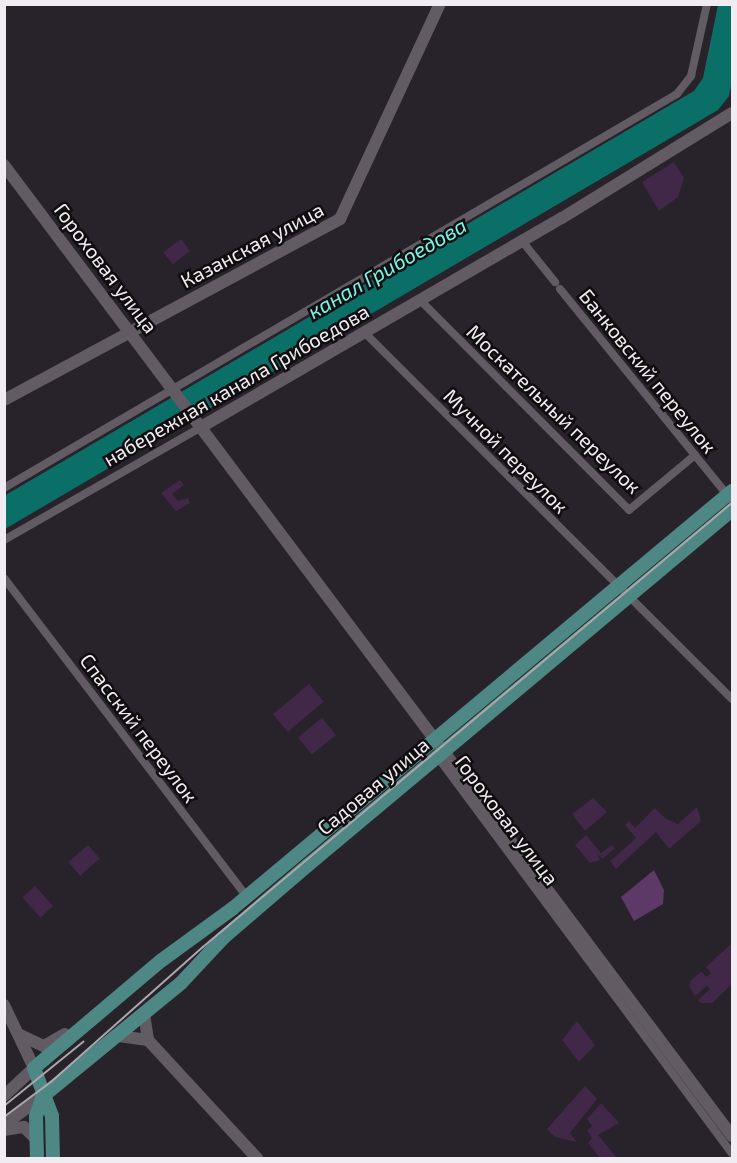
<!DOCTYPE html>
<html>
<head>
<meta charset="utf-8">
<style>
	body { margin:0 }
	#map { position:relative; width:737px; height:1163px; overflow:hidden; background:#28222a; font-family:"Exo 2",sans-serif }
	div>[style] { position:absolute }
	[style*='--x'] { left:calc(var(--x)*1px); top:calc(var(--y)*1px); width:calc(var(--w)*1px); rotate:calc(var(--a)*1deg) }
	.green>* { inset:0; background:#412848; transform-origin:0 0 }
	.forest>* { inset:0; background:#5c3966 }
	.water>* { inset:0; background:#0a7067 }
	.street>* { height:8px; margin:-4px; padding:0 4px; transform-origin:4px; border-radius:4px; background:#625b64 }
	.secondary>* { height:12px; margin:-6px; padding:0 6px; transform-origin:6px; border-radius:6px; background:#625b64 }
	.primary>* { height:14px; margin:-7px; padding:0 7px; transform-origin:7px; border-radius:7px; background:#4d8884 }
	.tram>* { height:1.5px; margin:-0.75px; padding:0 0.75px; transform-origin:0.75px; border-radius:0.75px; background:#aca7ad }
	span { translate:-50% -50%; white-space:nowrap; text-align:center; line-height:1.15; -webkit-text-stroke:5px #100d10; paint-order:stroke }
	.street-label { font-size:20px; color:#f0ecf1 }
	.water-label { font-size:21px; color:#78f5e5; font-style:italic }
	.frame { position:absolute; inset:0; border:6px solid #f0ecf1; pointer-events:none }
</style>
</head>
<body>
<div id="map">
	<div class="green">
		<i style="clip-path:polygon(674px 162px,684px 178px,678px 197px,659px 211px,642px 182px)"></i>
		<i style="left:181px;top:239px;width:15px;height:22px;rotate:53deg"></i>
		<i style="clip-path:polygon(180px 480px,184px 485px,172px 494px,178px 501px,188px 498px,190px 503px,176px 511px,161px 493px)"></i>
		<i style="left:309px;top:684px;width:23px;height:47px;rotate:50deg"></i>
		<i style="left:322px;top:718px;width:22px;height:31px;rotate:51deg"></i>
		<i style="clip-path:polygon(593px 798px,607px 812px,585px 831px,572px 814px)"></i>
		<i style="clip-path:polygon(655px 808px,665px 818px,678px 824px,697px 807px,701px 821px,669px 849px,656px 832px,616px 869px,610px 861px,636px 838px,625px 825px,629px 821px,635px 828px)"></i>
		<i style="clip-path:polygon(586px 835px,601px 853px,612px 845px,615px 848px,602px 859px,597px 853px,600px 860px,590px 863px,575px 845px)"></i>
		<i style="left:88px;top:845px;width:18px;height:26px;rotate:49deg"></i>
		<i style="left:35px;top:886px;width:27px;height:17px;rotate:48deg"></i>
		<i style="clip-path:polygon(732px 943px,732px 984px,712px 1003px,701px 1003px,698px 1000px,710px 989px,707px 986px,695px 996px,689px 986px,691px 980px,701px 972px,707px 977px,711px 973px,706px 967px)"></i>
		<i style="clip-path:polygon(577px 1021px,595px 1045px,579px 1062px,562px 1040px)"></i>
		<i style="clip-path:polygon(585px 1086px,597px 1099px,570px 1133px,577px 1142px,555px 1137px,547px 1129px)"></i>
		<i style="clip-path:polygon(601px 1103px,619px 1123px,598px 1135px,617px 1158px,600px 1158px,588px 1143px,592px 1138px,587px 1131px,592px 1126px,587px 1119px)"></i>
	</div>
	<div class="forest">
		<i style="clip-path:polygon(654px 870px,664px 890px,663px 904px,634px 921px,621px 897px)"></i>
	</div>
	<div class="water">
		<i style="clip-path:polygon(718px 5px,732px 5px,732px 81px,729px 96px,718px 110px,5px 529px,4px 496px,694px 91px,703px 78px)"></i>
	</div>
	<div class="street">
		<i style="--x:522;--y:241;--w:53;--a:51.2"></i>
		<i style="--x:560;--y:289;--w:273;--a:50.9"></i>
		<i style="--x:421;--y:301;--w:295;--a:45.1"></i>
		<i style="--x:629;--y:510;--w:86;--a:-39.8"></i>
		<i style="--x:366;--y:334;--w:517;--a:44.92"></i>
		<i style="--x:4;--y:488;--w:780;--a:-30.35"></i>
		<i style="--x:677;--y:94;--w:23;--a:-52"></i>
		<i style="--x:691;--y:76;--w:74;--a:-77.5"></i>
		<i style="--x:4;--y:540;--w:227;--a:-29.8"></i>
		<i style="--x:4;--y:578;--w:401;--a:52.7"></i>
		<i style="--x:436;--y:755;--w:496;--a:53.4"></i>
	</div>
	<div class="secondary">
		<i style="--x:4;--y:165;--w:1214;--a:53.14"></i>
		<i style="--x:4;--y:400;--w:382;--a:-28.3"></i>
		<i style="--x:340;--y:219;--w:237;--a:-65.1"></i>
		<i style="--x:201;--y:427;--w:417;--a:-30.1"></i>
		<i style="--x:562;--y:218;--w:200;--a:-31.7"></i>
		<i style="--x:4;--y:1005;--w:70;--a:64.5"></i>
		<i style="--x:34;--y:1068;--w:41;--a:137"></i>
		<i style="--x:144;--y:1014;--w:26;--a:81"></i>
		<i style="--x:148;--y:1040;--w:161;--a:47.3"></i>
		<i style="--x:20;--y:1035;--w:26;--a:25"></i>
		<i style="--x:44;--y:1046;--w:24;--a:-30"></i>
		<i style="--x:119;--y:1036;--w:29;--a:8"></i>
		<i style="--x:4;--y:1125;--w:49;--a:-36.6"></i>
		<i style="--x:4;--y:1130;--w:20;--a:-9"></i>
		<i style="--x:24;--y:1127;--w:18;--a:45"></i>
	</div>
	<div class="primary">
		<i style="--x:43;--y:1096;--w:178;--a:-39.3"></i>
		<i style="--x:181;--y:983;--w:62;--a:-47"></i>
		<i style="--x:223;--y:938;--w:112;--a:-40.7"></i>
		<i style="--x:308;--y:865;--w:553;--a:-39.94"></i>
		<i style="--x:37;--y:1158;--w:42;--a:-91.4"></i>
		<i style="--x:36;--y:1116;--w:21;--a:-71"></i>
		<i style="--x:53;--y:1158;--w:42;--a:-91.4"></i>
		<i style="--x:52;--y:1116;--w:51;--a:-110.6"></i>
		<i style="--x:34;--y:1068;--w:167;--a:-40.2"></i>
		<i style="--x:162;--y:960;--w:87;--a:-36.1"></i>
		<i style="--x:232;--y:909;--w:652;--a:-39.9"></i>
	</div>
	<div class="tram">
		<i style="--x:4;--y:1106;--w:102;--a:-39"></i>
		<i style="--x:4;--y:1117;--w:59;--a:-36.7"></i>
		<i style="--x:51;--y:1082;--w:203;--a:-41.6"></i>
		<i style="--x:203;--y:947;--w:691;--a:-40.01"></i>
	</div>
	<div class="street-label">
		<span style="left:252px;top:245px;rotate:-28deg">Казанская улица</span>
		<span style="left:106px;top:268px;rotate:53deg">Гороховая улица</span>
		<span style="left:648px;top:371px;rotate:51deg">Банковский переулок</span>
		<span style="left:236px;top:385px;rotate:-30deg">набережная канала Грибоедова</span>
		<span style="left:554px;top:409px;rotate:44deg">Москательный переулок</span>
		<span style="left:506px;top:451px;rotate:45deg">Мучной переулок</span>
		<span style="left:139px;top:728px;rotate:53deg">Спасский переулок</span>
		<span style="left:373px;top:786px;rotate:-40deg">Садовая улица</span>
		<span style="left:507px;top:820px;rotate:53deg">Гороховая улица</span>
	</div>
	<div class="water-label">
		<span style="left:387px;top:268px;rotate:-30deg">канал Грибоедова</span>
	</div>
	<div class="frame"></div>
</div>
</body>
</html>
